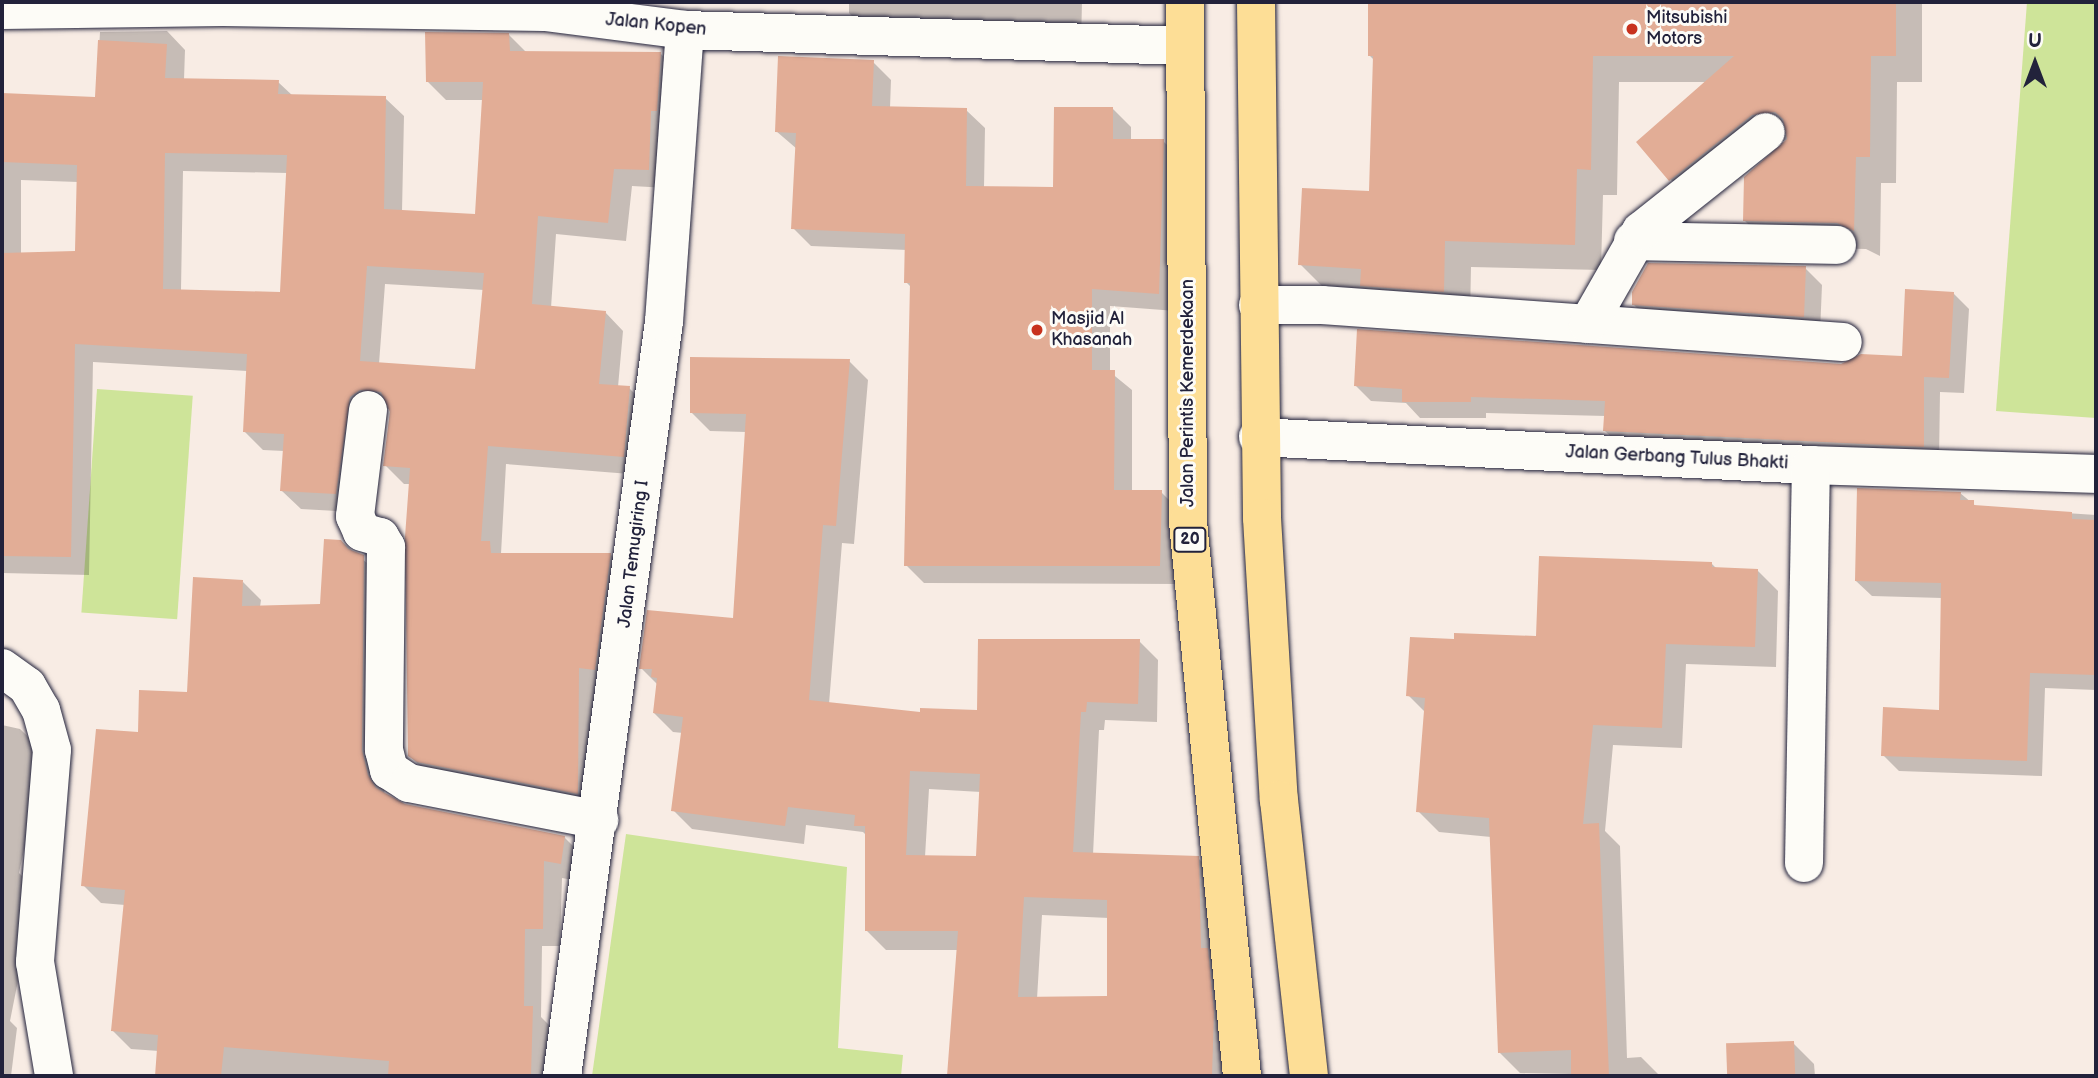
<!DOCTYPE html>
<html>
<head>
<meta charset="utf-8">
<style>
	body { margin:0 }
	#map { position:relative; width:2098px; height:1078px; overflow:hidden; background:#f8ece4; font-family:"Balsamiq Sans",sans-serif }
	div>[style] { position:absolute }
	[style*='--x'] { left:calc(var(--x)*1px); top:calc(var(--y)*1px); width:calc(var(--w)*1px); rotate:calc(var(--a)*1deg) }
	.green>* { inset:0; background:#cee499; transform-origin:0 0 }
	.shadow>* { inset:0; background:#0003 }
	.building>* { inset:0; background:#e2ad96; transform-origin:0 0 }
	.roads { filter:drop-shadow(0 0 2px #22223b) drop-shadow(0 0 2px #22223b) }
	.street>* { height:38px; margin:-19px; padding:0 19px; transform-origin:19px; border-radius:19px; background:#fdfcf7 }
	.highway>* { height:38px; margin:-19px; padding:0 19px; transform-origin:19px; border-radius:19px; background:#fdde96 }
	.dots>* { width:19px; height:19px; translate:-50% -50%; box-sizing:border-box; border:4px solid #fdfcf7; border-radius:50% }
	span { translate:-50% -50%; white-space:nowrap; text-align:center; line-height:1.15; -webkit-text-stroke:6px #fdfcf7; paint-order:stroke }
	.shield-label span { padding:2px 5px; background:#fdfcf7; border:2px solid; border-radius:5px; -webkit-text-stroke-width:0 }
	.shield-label { font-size:16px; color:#22223b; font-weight:700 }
	.poi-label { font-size:18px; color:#22223b }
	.left { translate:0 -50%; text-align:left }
	.street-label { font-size:18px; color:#22223b }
	.frame { position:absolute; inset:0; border:4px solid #22223b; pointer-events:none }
	.north { position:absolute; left:2000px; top:28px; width:70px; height:70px; -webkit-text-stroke:5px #fdfcf7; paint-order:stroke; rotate:0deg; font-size:19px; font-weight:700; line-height:28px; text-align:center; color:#22223b }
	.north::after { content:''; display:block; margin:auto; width:24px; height:32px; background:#22223b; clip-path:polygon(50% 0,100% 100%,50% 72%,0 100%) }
</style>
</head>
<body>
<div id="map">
	<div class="green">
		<i style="clip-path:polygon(2027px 2px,2096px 2px,2096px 418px,1996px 411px)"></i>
		<i style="left:97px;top:389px;width:96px;height:224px;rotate:4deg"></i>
		<i style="clip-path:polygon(626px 834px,847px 867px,838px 1048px,903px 1055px,901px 1076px,592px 1076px)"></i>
	</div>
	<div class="shadow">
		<i style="clip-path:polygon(849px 2px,1082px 2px,1081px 43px,872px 36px,849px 13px)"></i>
		<i style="clip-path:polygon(1370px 2px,1922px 2px,1922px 82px,1897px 82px,1896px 183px,1881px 183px,1880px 256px,1866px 249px,1772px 247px,1745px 221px,1789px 140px,1779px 141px,1697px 206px,1671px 180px,1707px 82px,1619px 82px,1617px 195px,1603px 195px,1601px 270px,1471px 267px,1470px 318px,1327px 291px,1300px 264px,1370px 193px,1374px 60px,1370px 56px)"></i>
		<i style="clip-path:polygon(evenodd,167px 31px,185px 50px,184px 80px,278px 82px,293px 96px,385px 98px,404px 116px,402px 212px,476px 216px,484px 100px,446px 100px,428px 82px,509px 35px,527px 53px,661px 54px,679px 73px,667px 188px,632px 186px,626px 241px,556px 234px,551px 308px,605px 312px,623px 331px,618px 387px,629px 388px,648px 407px,642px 475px,506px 464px,501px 554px,610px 554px,629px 573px,596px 811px,429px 775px,410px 756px,411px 484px,404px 484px,385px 465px,390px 409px,379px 408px,354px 512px,301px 509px,282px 491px,284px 451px,263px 450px,244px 431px,247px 371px,93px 362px,89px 575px,2px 573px,2px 95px,96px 98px,100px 32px,167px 31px,183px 171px,288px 173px,282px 294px,181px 291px,183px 171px,167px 31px,21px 180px,78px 182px,77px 253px,21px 254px,21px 180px,167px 31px,385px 284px,484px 290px,476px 371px,379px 364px,385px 284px)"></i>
		<i style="clip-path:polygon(873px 62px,891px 80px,890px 108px,966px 110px,985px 128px,984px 188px,1054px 189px,1113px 109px,1131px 127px,1131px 141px,1163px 141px,1181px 159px,1176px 311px,1110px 306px,1110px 372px,1132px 390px,1132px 492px,1161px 492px,1179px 510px,1178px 584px,924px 583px,906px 565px,912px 288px,906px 282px,907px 250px,811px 246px,793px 228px,797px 149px,776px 131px)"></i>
		<i style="clip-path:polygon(1805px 268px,1822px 285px,1820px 333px,1650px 321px,1633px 304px)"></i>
		<i style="clip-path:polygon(1953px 293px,1969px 309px,1964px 393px,1940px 392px,1939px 462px,1621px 446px,1605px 431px,1606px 416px,1486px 413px,1486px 418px,1420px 418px,1406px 403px,1371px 401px,1355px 385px,1842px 366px,1903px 358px)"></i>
		<i style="clip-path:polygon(evenodd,849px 361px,868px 380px,854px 544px,842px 543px,829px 704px,922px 714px,978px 712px,1139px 641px,1158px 660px,1157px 722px,1105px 720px,1104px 730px,1099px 730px,1093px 855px,1198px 858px,1217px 877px,1231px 1076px,949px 1076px,958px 950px,886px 950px,867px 931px,867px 836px,863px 832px,806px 825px,804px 844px,692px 829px,673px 810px,683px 733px,673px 732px,654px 713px,658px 685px,641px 668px,735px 620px,746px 432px,710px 431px,691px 412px,849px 361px,929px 789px,981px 792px,978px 858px,925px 857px,929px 789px,849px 361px,1042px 915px,1109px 918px,1109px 998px,1037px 999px,1042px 915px)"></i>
		<i style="clip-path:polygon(1960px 493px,1977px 507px,2096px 515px,2096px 690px,2045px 688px,2042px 776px,1899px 771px,1883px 755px,1941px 712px,1942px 598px,1872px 596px,1856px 581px)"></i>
		<i style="clip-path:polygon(341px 541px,381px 575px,379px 769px,385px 795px,404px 806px,564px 837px,582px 855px,578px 881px,562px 878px,560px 946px,542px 946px,541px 1017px,550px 1026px,560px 1076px,156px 1076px,159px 1051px,131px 1049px,113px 1031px,125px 905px,101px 903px,83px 885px,140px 734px,188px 693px,243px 582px,261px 600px,260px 607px,322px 606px)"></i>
		<i style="clip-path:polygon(1711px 563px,1717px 569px,1757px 570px,1778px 591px,1776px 667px,1686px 664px,1682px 748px,1613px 745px,1605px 831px,1620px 846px,1627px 1058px,1641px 1057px,1660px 1076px,1520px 1073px,1499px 1052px,1491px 837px,1439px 832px,1418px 811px,1426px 713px,1408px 695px,1456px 641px,1538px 638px)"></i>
		<i style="clip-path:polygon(2px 725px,20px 729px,45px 753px,19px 873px,36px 890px,10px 1021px,17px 1028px,11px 1076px,2px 1076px)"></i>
		<i style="clip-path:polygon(1793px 1043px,1814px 1064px,1815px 1076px,1728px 1076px,1728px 1044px)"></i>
	</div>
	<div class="building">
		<i style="clip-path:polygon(1368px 2px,1896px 2px,1896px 56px,1871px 56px,1870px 157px,1856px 157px,1854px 231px,1837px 223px,1743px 221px,1744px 177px,1787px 139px,1783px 119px,1775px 112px,1752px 115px,1669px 181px,1636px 142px,1734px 56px,1593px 56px,1591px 170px,1577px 169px,1575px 245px,1445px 241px,1444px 292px,1360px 286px,1361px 269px,1298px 265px,1302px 188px,1369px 191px,1373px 56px,1368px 56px)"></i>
		<i style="clip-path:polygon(evenodd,425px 32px,509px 33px,510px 51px,661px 52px,657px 111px,651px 111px,649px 170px,614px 169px,608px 223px,538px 216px,532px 304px,606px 311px,599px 384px,630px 386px,624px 457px,488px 446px,481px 541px,490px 541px,491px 553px,611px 553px,595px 670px,579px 668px,578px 794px,417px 762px,408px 756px,405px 537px,410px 468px,383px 466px,390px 412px,381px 392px,360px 390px,350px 397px,336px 494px,280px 491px,284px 434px,243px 432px,247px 354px,75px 344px,71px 557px,2px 556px,2px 253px,75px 251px,77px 165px,2px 162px,2px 93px,95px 97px,98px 40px,167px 44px,165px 78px,279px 80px,278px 94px,386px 96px,384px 209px,475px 214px,483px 82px,426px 82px,425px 32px,165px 153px,287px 155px,280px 292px,163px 289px,165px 153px,425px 32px,367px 266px,484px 273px,475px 369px,360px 361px,367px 266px)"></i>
		<i style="clip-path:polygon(778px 56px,874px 60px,872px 106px,967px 108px,966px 186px,1053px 187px,1054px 107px,1113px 107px,1113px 139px,1164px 139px,1159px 294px,1092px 289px,1092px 370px,1115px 370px,1114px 490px,1162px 490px,1160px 566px,904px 566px,910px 283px,904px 283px,905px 234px,791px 229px,796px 133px,775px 132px)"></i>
		<i style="clip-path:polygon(1648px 263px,1806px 266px,1804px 317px,1632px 305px,1632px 292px)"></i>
		<i style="clip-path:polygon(1905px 289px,1954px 292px,1949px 378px,1924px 377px,1924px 447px,1603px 431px,1605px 401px,1471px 397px,1471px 402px,1402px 402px,1402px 389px,1354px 386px,1357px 329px,1841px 364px,1861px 354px,1902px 356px)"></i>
		<i style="clip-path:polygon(evenodd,690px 357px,850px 359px,836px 526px,823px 525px,809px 700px,920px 712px,920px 708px,977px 710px,978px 639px,1140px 639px,1138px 704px,1087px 702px,1086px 712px,1081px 712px,1073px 852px,1199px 856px,1201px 948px,1208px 948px,1214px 1011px,1212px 1076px,947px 1076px,958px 931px,865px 931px,865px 826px,854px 826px,855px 815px,788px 807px,785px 826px,671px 811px,683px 717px,653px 713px,657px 678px,651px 677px,652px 669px,639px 669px,647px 610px,733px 618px,746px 414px,690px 413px,690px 357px,910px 771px,980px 774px,976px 856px,906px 855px,910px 771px,690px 357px,1024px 897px,1107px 900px,1107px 996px,1018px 997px,1024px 897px)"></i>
		<i style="clip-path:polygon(1857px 488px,1961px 492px,1960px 500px,1974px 500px,1974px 505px,2072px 512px,2072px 519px,2096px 520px,2096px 675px,2030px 673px,2027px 761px,1881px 756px,1883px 707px,1939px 710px,1941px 583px,1855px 581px)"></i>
		<i style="clip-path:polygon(324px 539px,341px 540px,348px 549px,364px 555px,362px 750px,368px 775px,376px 788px,405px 804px,565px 836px,561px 864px,544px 861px,543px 929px,525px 929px,524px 1006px,533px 1006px,531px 1076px,388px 1076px,389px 1061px,224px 1047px,221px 1076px,155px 1076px,158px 1035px,111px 1031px,125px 890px,81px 886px,96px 729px,138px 732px,139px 690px,187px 692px,193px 577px,243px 580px,242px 606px,320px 604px)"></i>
		<i style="clip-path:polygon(1539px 556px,1712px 562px,1712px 567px,1758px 569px,1755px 647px,1666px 644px,1662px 728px,1593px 725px,1583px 824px,1599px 823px,1609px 1076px,1571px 1076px,1571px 1050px,1498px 1053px,1489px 818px,1416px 812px,1425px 698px,1406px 696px,1410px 637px,1454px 639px,1454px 633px,1536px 636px)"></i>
		<i style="left:1794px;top:1041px;width:35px;height:68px;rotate:88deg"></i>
	</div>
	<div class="roads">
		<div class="street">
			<i style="--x:2;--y:10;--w:221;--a:-0.8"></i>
			<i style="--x:223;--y:7;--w:322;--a:0.9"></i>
			<i style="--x:545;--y:12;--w:141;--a:7.3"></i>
			<i style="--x:685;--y:30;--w:500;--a:1.83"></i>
			<i style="--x:1633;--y:241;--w:204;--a:1.1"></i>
			<i style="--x:1258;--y:305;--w:64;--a:0"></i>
			<i style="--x:1322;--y:305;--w:522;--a:4.06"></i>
			<i style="--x:1588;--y:324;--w:107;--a:-60.3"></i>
			<i style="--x:1641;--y:231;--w:159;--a:-38.4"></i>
			<i style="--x:368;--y:410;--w:107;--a:97"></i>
			<i style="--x:355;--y:516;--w:17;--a:66"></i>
			<i style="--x:362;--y:532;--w:19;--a:16"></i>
			<i style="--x:380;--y:537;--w:12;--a:59"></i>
			<i style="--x:386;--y:547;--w:203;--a:90.6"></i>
			<i style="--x:384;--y:750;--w:21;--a:76"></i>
			<i style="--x:389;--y:770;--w:24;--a:33"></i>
			<i style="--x:409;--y:783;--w:194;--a:11"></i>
			<i style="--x:1258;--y:437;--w:554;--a:2.9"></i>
			<i style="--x:1811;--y:465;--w:285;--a:1.8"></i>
			<i style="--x:2;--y:668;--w:31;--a:36"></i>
			<i style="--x:27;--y:686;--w:28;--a:60"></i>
			<i style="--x:41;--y:710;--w:41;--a:74.6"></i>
			<i style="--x:52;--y:750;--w:213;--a:94.6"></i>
			<i style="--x:35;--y:962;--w:116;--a:80.5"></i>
			<i style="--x:1804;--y:863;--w:398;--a:-89"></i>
			<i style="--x:562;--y:1076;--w:761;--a:-82.3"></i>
			<i style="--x:664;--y:322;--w:293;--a:-85.9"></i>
		</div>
		<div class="highway">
			<i style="--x:1185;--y:2;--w:520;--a:89.67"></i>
			<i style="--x:1188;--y:522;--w:557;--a:84.43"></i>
			<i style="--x:1256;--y:2;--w:516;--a:89.33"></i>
			<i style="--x:1262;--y:518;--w:283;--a:86.6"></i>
			<i style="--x:1279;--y:800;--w:278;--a:83.8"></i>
		</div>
	</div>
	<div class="dots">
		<i style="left:1632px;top:29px;background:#c8321e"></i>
		<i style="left:1037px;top:330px;background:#c8321e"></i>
	</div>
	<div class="shield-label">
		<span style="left:1190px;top:540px">20</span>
	</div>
	<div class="poi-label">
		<span class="left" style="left:1646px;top:29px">Mitsubishi<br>Motors</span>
		<span class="left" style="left:1051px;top:330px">Masjid Al<br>Khasanah</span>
	</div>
	<div class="street-label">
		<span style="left:656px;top:25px;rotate:6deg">Jalan Kopen</span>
		<span style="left:1188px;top:393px;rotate:-90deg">Jalan Perintis Kemerdekaan</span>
		<span style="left:1677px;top:458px;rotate:3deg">Jalan Gerbang Tulus Bhakti</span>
		<span style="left:634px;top:554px;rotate:-83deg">Jalan Temugiring I</span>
	</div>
	<div class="frame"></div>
	<div class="north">U</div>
</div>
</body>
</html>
